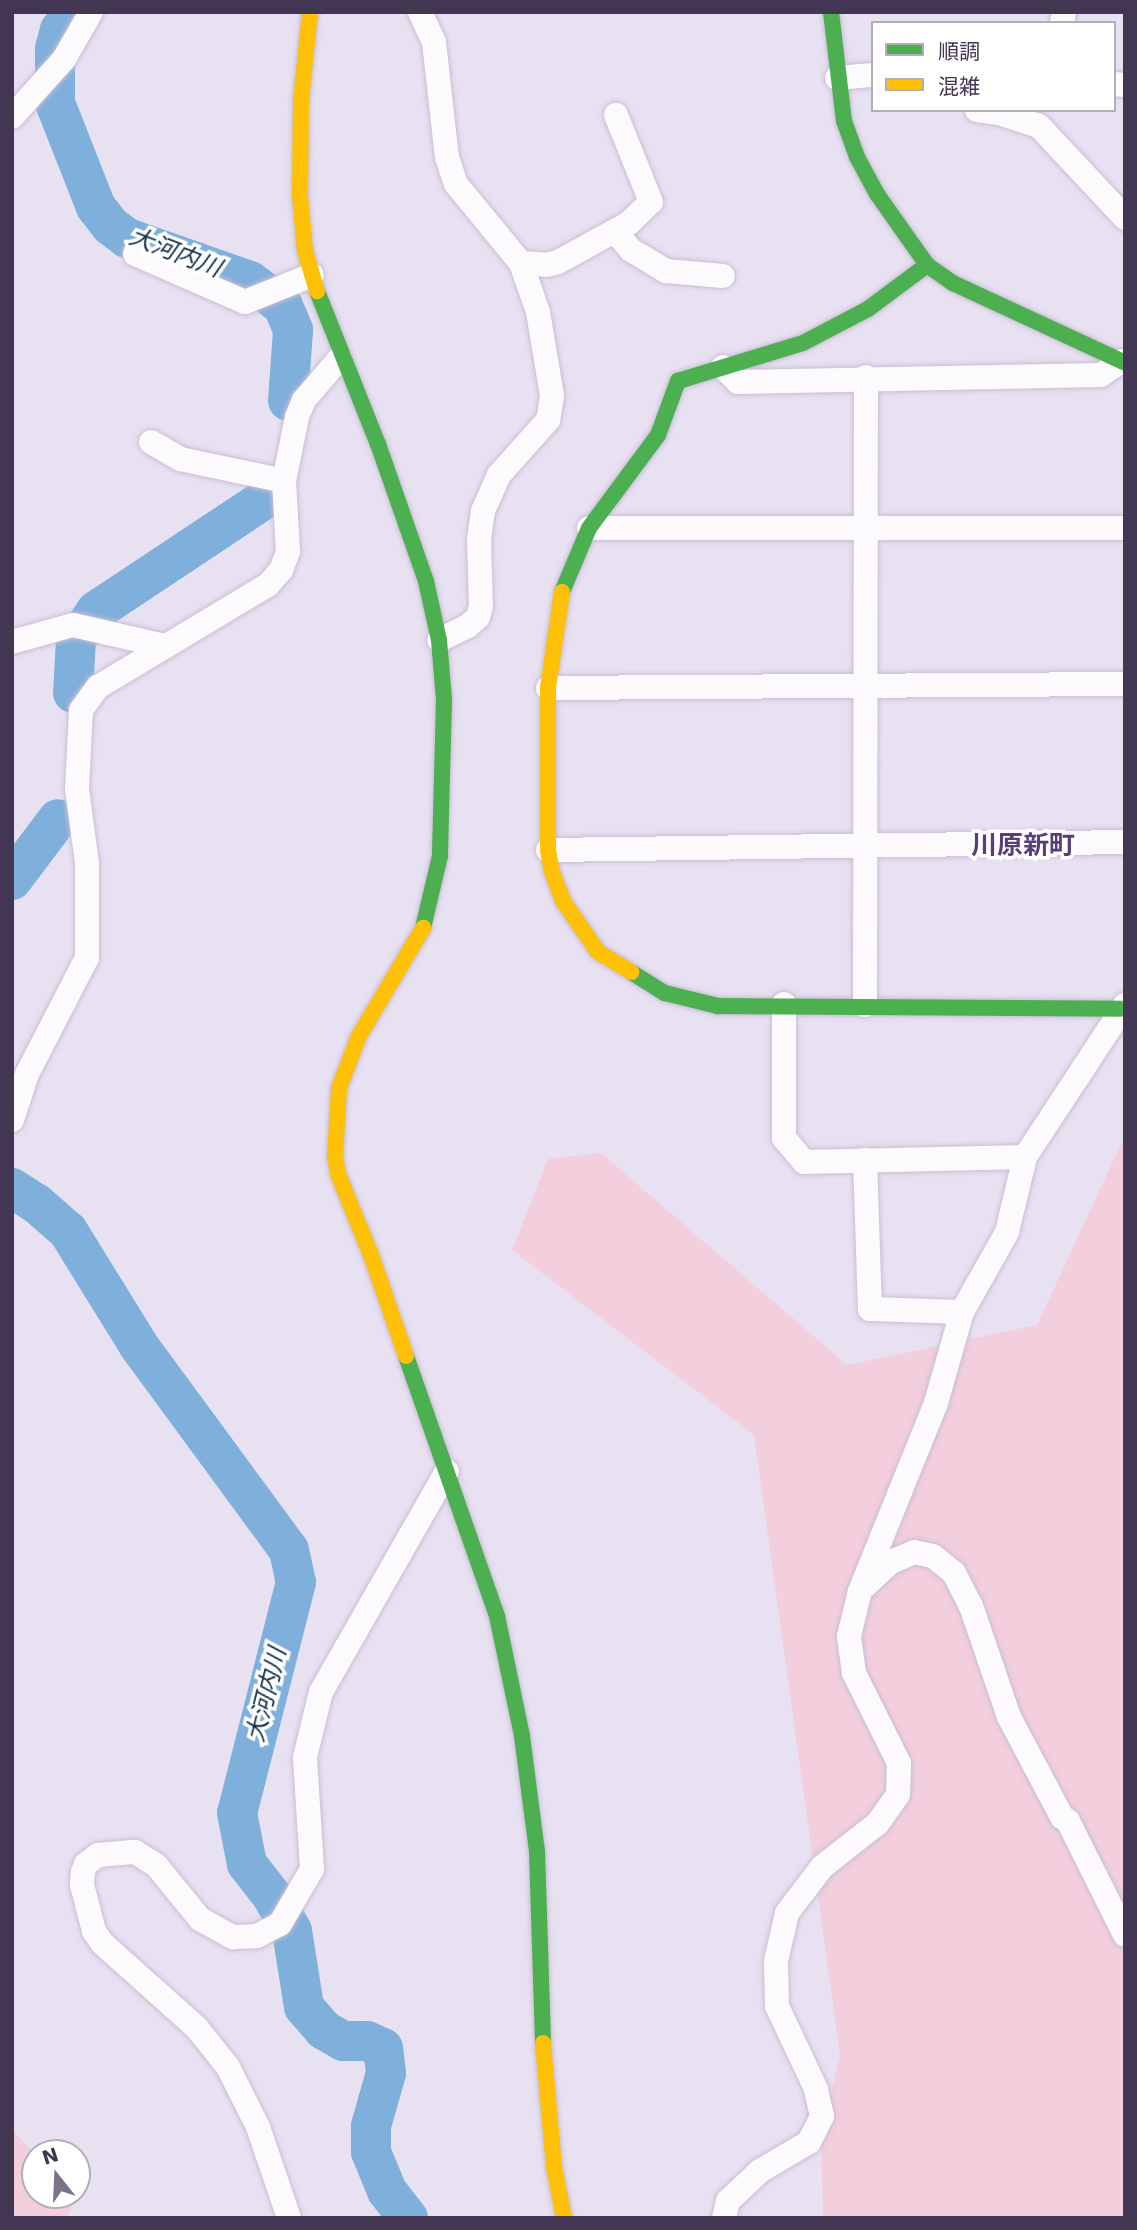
<!DOCTYPE html>
<html>
<head>
<meta charset="utf-8">
<style>
	body { margin:0 }
	#map { position:relative; width:1137px; height:2230px; overflow:hidden; background:#e8e1f2; font-family:"DejaVu Sans","Noto Sans JP",sans-serif }
	div>[style] { position:absolute }
	[style*='--x'] { left:calc(var(--x)*1px); top:calc(var(--y)*1px); width:calc(var(--w)*1px); rotate:calc(var(--a)*1deg) }
	.green>* { inset:0; background:#f3cedd }
	.river>* { height:40px; margin:-20px; padding:0 20px; transform-origin:20px; border-radius:20px; background:#7fafdb }
	.roads { filter:drop-shadow(0 0 2px #c8bed4) drop-shadow(0 0 2px #c8bed4) }
	.street>* { height:24px; margin:-12px; padding:0 12px; transform-origin:12px; border-radius:12px; background:#fcfafd }
	.fast>* { height:16px; margin:-8px; padding:0 8px; transform-origin:8px; border-radius:8px; background:#4caf50 }
	.slow>* { height:16px; margin:-8px; padding:0 8px; transform-origin:8px; border-radius:8px; background:#ffc107 }
	span { translate:-50% -50%; white-space:nowrap; text-align:center; line-height:1.15; -webkit-text-stroke:7px #fff; paint-order:stroke }
	.water-label { font-size:24px; color:#0e2d45; font-style:italic }
	.quarter-label { font-size:26px; color:#5a3e79; font-weight:700 }
	.frame { position:absolute; inset:0; border:14px solid #423652; pointer-events:none }
	.legend { position:absolute; left:871px; top:21px; width:245px; height:91px; box-sizing:border-box; background:#fff; border:2px solid #b3afba; margin:0; padding:9px 12px; list-style:none; font-size:21px; color:#423652 }
	.legend li { display:flex; align-items:center; gap:14px; height:35px }
	.legend b { width:35px; border:2px solid #b3afba }
	.north { position:absolute; left:21px; top:2139px; width:70px; height:70px; box-sizing:border-box; background:#fff; border:2px solid #b3afba; border-radius:50%; rotate:342deg; font-size:19px; font-weight:700; line-height:28px; text-align:center; color:#423652 }
	.north::after { content:''; display:block; margin:auto; width:24px; height:32px; background:#7c728a; clip-path:polygon(50% 0,100% 100%,50% 72%,0 100%) }
</style>
</head>
<body>
<div id="map">
	<div class="green">
		<i style="clip-path:polygon(1125px 1143px,1125px 2218px,823px 2218px,821px 2134px,840px 2055px,754px 1435px,512px 1250px,548px 1159px,601px 1153px,847px 1365px,1037px 1325px,1120px 1146px)"></i>
		<i style="clip-path:polygon(12px 2130px,35px 2154px,35px 2195px,76px 2197px,67px 2218px,12px 2218px)"></i>
	</div>
	<div class="river">
		<i style="--x:74;--y:12;--w:23;--a:128"></i>
		<i style="--x:60;--y:30;--w:20;--a:105"></i>
		<i style="--x:55;--y:49;--w:54;--a:90"></i>
		<i style="--x:55;--y:103;--w:112;--a:68.5"></i>
		<i style="--x:96;--y:207;--w:24;--a:52"></i>
		<i style="--x:111;--y:226;--w:20;--a:37"></i>
		<i style="--x:127;--y:238;--w:130;--a:19.3"></i>
		<i style="--x:250;--y:281;--w:41;--a:37.1"></i>
		<i style="--x:283;--y:306;--w:26;--a:67"></i>
		<i style="--x:293;--y:330;--w:71;--a:94"></i>
		<i style="--x:73;--y:693;--w:54;--a:-86.8"></i>
		<i style="--x:76;--y:639;--w:34;--a:-54"></i>
		<i style="--x:96;--y:611;--w:204;--a:-33.6"></i>
		<i style="--x:12;--y:880;--w:76;--a:-53"></i>
		<i style="--x:12;--y:1188;--w:30;--a:33"></i>
		<i style="--x:37;--y:1204;--w:41;--a:41.1"></i>
		<i style="--x:68;--y:1231;--w:135;--a:58.3"></i>
		<i style="--x:139;--y:1346;--w:253;--a:53.7"></i>
		<i style="--x:289;--y:1550;--w:33;--a:78"></i>
		<i style="--x:296;--y:1582;--w:238;--a:104.3"></i>
		<i style="--x:237;--y:1813;--w:52;--a:78.9"></i>
		<i style="--x:247;--y:1864;--w:41;--a:52"></i>
		<i style="--x:272;--y:1896;--w:40;--a:60.3"></i>
		<i style="--x:292;--y:1931;--w:77;--a:81"></i>
		<i style="--x:304;--y:2007;--w:30;--a:49"></i>
		<i style="--x:324;--y:2030;--w:22;--a:30"></i>
		<i style="--x:343;--y:2041;--w:24;--a:0"></i>
		<i style="--x:367;--y:2041;--w:17;--a:24"></i>
		<i style="--x:383;--y:2048;--w:25;--a:83"></i>
		<i style="--x:386;--y:2073;--w:55;--a:105.8"></i>
		<i style="--x:371;--y:2126;--w:26;--a:90"></i>
		<i style="--x:371;--y:2152;--w:42;--a:67.7"></i>
		<i style="--x:387;--y:2191;--w:34;--a:52"></i>
	</div>
	<div class="roads">
		<div class="street">
			<i style="--x:420;--y:12;--w:33;--a:65"></i>
			<i style="--x:434;--y:42;--w:116;--a:83.6"></i>
			<i style="--x:447;--y:157;--w:28;--a:72"></i>
			<i style="--x:456;--y:184;--w:102;--a:50.6"></i>
			<i style="--x:521;--y:263;--w:52;--a:70.9"></i>
			<i style="--x:538;--y:312;--w:85;--a:80.5"></i>
			<i style="--x:552;--y:396;--w:24;--a:99"></i>
			<i style="--x:548;--y:420;--w:74;--a:131.7"></i>
			<i style="--x:499;--y:475;--w:39;--a:114"></i>
			<i style="--x:483;--y:511;--w:29;--a:98"></i>
			<i style="--x:479;--y:540;--w:66;--a:88.3"></i>
			<i style="--x:481;--y:606;--w:11;--a:105"></i>
			<i style="--x:478;--y:617;--w:13;--a:138"></i>
			<i style="--x:468;--y:626;--w:32;--a:154"></i>
			<i style="--x:1062;--y:23;--w:11;--a:-80"></i>
			<i style="--x:837;--y:78;--w:36;--a:-5"></i>
			<i style="--x:1114;--y:84;--w:11;--a:5"></i>
			<i style="--x:977;--y:110;--w:22;--a:8"></i>
			<i style="--x:999;--y:113;--w:42;--a:18"></i>
			<i style="--x:1039;--y:126;--w:126;--a:46.9"></i>
			<i style="--x:12;--y:117;--w:78;--a:-48.1"></i>
			<i style="--x:64;--y:59;--w:54;--a:-60.1"></i>
			<i style="--x:615;--y:231;--w:25;--a:50"></i>
			<i style="--x:631;--y:250;--w:41;--a:31"></i>
			<i style="--x:666;--y:271;--w:57;--a:5"></i>
			<i style="--x:135;--y:254;--w:120;--a:23.6"></i>
			<i style="--x:245;--y:302;--w:72;--a:-21.9"></i>
			<i style="--x:521;--y:263;--w:26;--a:4"></i>
			<i style="--x:547;--y:265;--w:11;--a:-15"></i>
			<i style="--x:558;--y:262;--w:81;--a:-28.8"></i>
			<i style="--x:629;--y:223;--w:30;--a:-44"></i>
			<i style="--x:651;--y:202;--w:94;--a:-111.9"></i>
			<i style="--x:723;--y:367;--w:21;--a:45"></i>
			<i style="--x:738;--y:382;--w:363;--a:-1.1"></i>
			<i style="--x:1101;--y:375;--w:24;--a:-35"></i>
			<i style="--x:151;--y:442;--w:34;--a:30"></i>
			<i style="--x:180;--y:459;--w:106;--a:11.9"></i>
			<i style="--x:589;--y:528;--w:536;--a:0"></i>
			<i style="--x:12;--y:642;--w:63;--a:-15.6"></i>
			<i style="--x:73;--y:625;--w:94;--a:12.9"></i>
			<i style="--x:548;--y:688;--w:577;--a:-0.4"></i>
			<i style="--x:548;--y:850;--w:577;--a:-0.79"></i>
			<i style="--x:784;--y:1004;--w:134;--a:90"></i>
			<i style="--x:784;--y:1138;--w:31;--a:50"></i>
			<i style="--x:804;--y:1162;--w:221;--a:-1.3"></i>
			<i style="--x:1025;--y:1157;--w:182;--a:-56.7"></i>
			<i style="--x:865;--y:1005;--w:628;--a:-89.91"></i>
			<i style="--x:12;--y:1120;--w:48;--a:-71.9"></i>
			<i style="--x:27;--y:1074;--w:131;--a:-62.7"></i>
			<i style="--x:87;--y:958;--w:95;--a:-90"></i>
			<i style="--x:87;--y:863;--w:75;--a:-97.7"></i>
			<i style="--x:77;--y:789;--w:79;--a:-87.1"></i>
			<i style="--x:81;--y:710;--w:29;--a:-54"></i>
			<i style="--x:98;--y:687;--w:198;--a:-31"></i>
			<i style="--x:268;--y:585;--w:20;--a:-49"></i>
			<i style="--x:281;--y:570;--w:19;--a:-69"></i>
			<i style="--x:288;--y:552;--w:71;--a:-93.2"></i>
			<i style="--x:284;--y:481;--w:65;--a:-78.5"></i>
			<i style="--x:297;--y:417;--w:18;--a:-68"></i>
			<i style="--x:304;--y:400;--w:55;--a:-49.4"></i>
			<i style="--x:865;--y:1160;--w:149;--a:88.1"></i>
			<i style="--x:870;--y:1309;--w:92;--a:1.9"></i>
			<i style="--x:866;--y:1585;--w:34;--a:-43"></i>
			<i style="--x:891;--y:1562;--w:25;--a:-23"></i>
			<i style="--x:914;--y:1552;--w:19;--a:12"></i>
			<i style="--x:933;--y:1556;--w:27;--a:39"></i>
			<i style="--x:954;--y:1573;--w:37;--a:63"></i>
			<i style="--x:971;--y:1606;--w:117;--a:71.1"></i>
			<i style="--x:1009;--y:1717;--w:113;--a:62.1"></i>
			<i style="--x:1062;--y:1817;--w:7;--a:34"></i>
			<i style="--x:1068;--y:1821;--w:127;--a:63.4"></i>
			<i style="--x:289;--y:2218;--w:96;--a:-108.8"></i>
			<i style="--x:258;--y:2127;--w:67;--a:-116.6"></i>
			<i style="--x:228;--y:2067;--w:50;--a:-128.5"></i>
			<i style="--x:197;--y:2028;--w:127;--a:-138.2"></i>
			<i style="--x:102;--y:1943;--w:14;--a:-124"></i>
			<i style="--x:94;--y:1931;--w:48;--a:-104.6"></i>
			<i style="--x:82;--y:1885;--w:13;--a:-86"></i>
			<i style="--x:83;--y:1872;--w:9;--a:-69"></i>
			<i style="--x:86;--y:1864;--w:15;--a:-37"></i>
			<i style="--x:98;--y:1855;--w:37;--a:-5"></i>
			<i style="--x:135;--y:1852;--w:25;--a:32"></i>
			<i style="--x:156;--y:1865;--w:70;--a:50.8"></i>
			<i style="--x:200;--y:1919;--w:38;--a:29"></i>
			<i style="--x:233;--y:1937;--w:24;--a:-2"></i>
			<i style="--x:257;--y:1936;--w:26;--a:-28"></i>
			<i style="--x:280;--y:1924;--w:64;--a:-59.8"></i>
			<i style="--x:312;--y:1869;--w:112;--a:-93.6"></i>
			<i style="--x:305;--y:1757;--w:67;--a:-76.2"></i>
			<i style="--x:321;--y:1692;--w:254;--a:-60.3"></i>
			<i style="--x:724;--y:2218;--w:17;--a:-77"></i>
			<i style="--x:728;--y:2201;--w:44;--a:-43.2"></i>
			<i style="--x:760;--y:2171;--w:57;--a:-30.6"></i>
			<i style="--x:809;--y:2142;--w:29;--a:-63"></i>
			<i style="--x:822;--y:2116;--w:28;--a:-103"></i>
			<i style="--x:816;--y:2089;--w:92;--a:-115.2"></i>
			<i style="--x:777;--y:2006;--w:45;--a:-91.3"></i>
			<i style="--x:776;--y:1961;--w:49;--a:-77.1"></i>
			<i style="--x:787;--y:1913;--w:58;--a:-52.7"></i>
			<i style="--x:822;--y:1867;--w:71;--a:-38.2"></i>
			<i style="--x:878;--y:1823;--w:35;--a:-55"></i>
			<i style="--x:898;--y:1794;--w:31;--a:-88"></i>
			<i style="--x:899;--y:1763;--w:101;--a:-116.6"></i>
			<i style="--x:854;--y:1673;--w:37;--a:-98"></i>
			<i style="--x:849;--y:1636;--w:46;--a:-76.3"></i>
			<i style="--x:860;--y:1591;--w:203;--a:-68"></i>
			<i style="--x:936;--y:1403;--w:95;--a:-74.1"></i>
			<i style="--x:962;--y:1312;--w:92;--a:-60.6"></i>
			<i style="--x:1007;--y:1232;--w:77;--a:-76.5"></i>
		</div>
		<div class="fast">
			<i style="--x:831;--y:12;--w:110;--a:83.2"></i>
			<i style="--x:844;--y:121;--w:38;--a:70"></i>
			<i style="--x:857;--y:157;--w:42;--a:61.6"></i>
			<i style="--x:877;--y:194;--w:87;--a:54.8"></i>
			<i style="--x:927;--y:265;--w:32;--a:35"></i>
			<i style="--x:953;--y:283;--w:190;--a:24.9"></i>
			<i style="--x:317;--y:291;--w:165;--a:68.3"></i>
			<i style="--x:378;--y:444;--w:145;--a:70.7"></i>
			<i style="--x:426;--y:581;--w:60;--a:77.6"></i>
			<i style="--x:439;--y:640;--w:60;--a:85.2"></i>
			<i style="--x:444;--y:700;--w:156;--a:91.5"></i>
			<i style="--x:440;--y:856;--w:74;--a:103.3"></i>
			<i style="--x:562;--y:592;--w:69;--a:-67.1"></i>
			<i style="--x:589;--y:528;--w:116;--a:-53.4"></i>
			<i style="--x:658;--y:435;--w:58;--a:-69.7"></i>
			<i style="--x:678;--y:381;--w:131;--a:-16.9"></i>
			<i style="--x:803;--y:343;--w:73;--a:-27.6"></i>
			<i style="--x:868;--y:309;--w:74;--a:-36.7"></i>
			<i style="--x:631;--y:972;--w:40;--a:32"></i>
			<i style="--x:665;--y:993;--w:55;--a:13.8"></i>
			<i style="--x:718;--y:1006;--w:402;--a:0.4"></i>
			<i style="--x:406;--y:1356;--w:275;--a:70.7"></i>
			<i style="--x:497;--y:1616;--w:123;--a:78.2"></i>
			<i style="--x:522;--y:1736;--w:116;--a:82.6"></i>
			<i style="--x:537;--y:1851;--w:192;--a:88.2"></i>
		</div>
		<div class="slow">
			<i style="--x:310;--y:12;--w:88;--a:95.8"></i>
			<i style="--x:301;--y:100;--w:96;--a:90.6"></i>
			<i style="--x:300;--y:196;--w:55;--a:84.8"></i>
			<i style="--x:305;--y:251;--w:42;--a:73.3"></i>
			<i style="--x:562;--y:592;--w:97;--a:98.3"></i>
			<i style="--x:548;--y:688;--w:162;--a:90"></i>
			<i style="--x:548;--y:850;--w:22;--a:80"></i>
			<i style="--x:552;--y:872;--w:31;--a:69"></i>
			<i style="--x:563;--y:901;--w:62;--a:55.5"></i>
			<i style="--x:598;--y:952;--w:39;--a:31"></i>
			<i style="--x:406;--y:1356;--w:107;--a:-109.1"></i>
			<i style="--x:371;--y:1255;--w:87;--a:-112.2"></i>
			<i style="--x:338;--y:1174;--w:18;--a:-99"></i>
			<i style="--x:335;--y:1156;--w:68;--a:-86.6"></i>
			<i style="--x:339;--y:1088;--w:56;--a:-69"></i>
			<i style="--x:359;--y:1036;--w:126;--a:-59.3"></i>
			<i style="--x:543;--y:2043;--w:124;--a:84.9"></i>
			<i style="--x:554;--y:2167;--w:52;--a:78.9"></i>
		</div>
	</div>
	<div class="water-label">
		<span style="left:175px;top:253px;rotate:21deg">大河内川</span>
		<span style="left:267px;top:1695px;rotate:-76deg">大河内川</span>
	</div>
	<div class="quarter-label">
		<span style="left:1023px;top:846px">川原新町</span>
	</div>
	<div class="frame"></div>
	<ul class="legend">
	<li><b style="height:9px;background:#4caf50"></b>順調</li>
	<li><b style="height:9px;background:#ffc107"></b>混雑</li>
	</ul>
	<div class="north">N</div>
</div>
</body>
</html>
